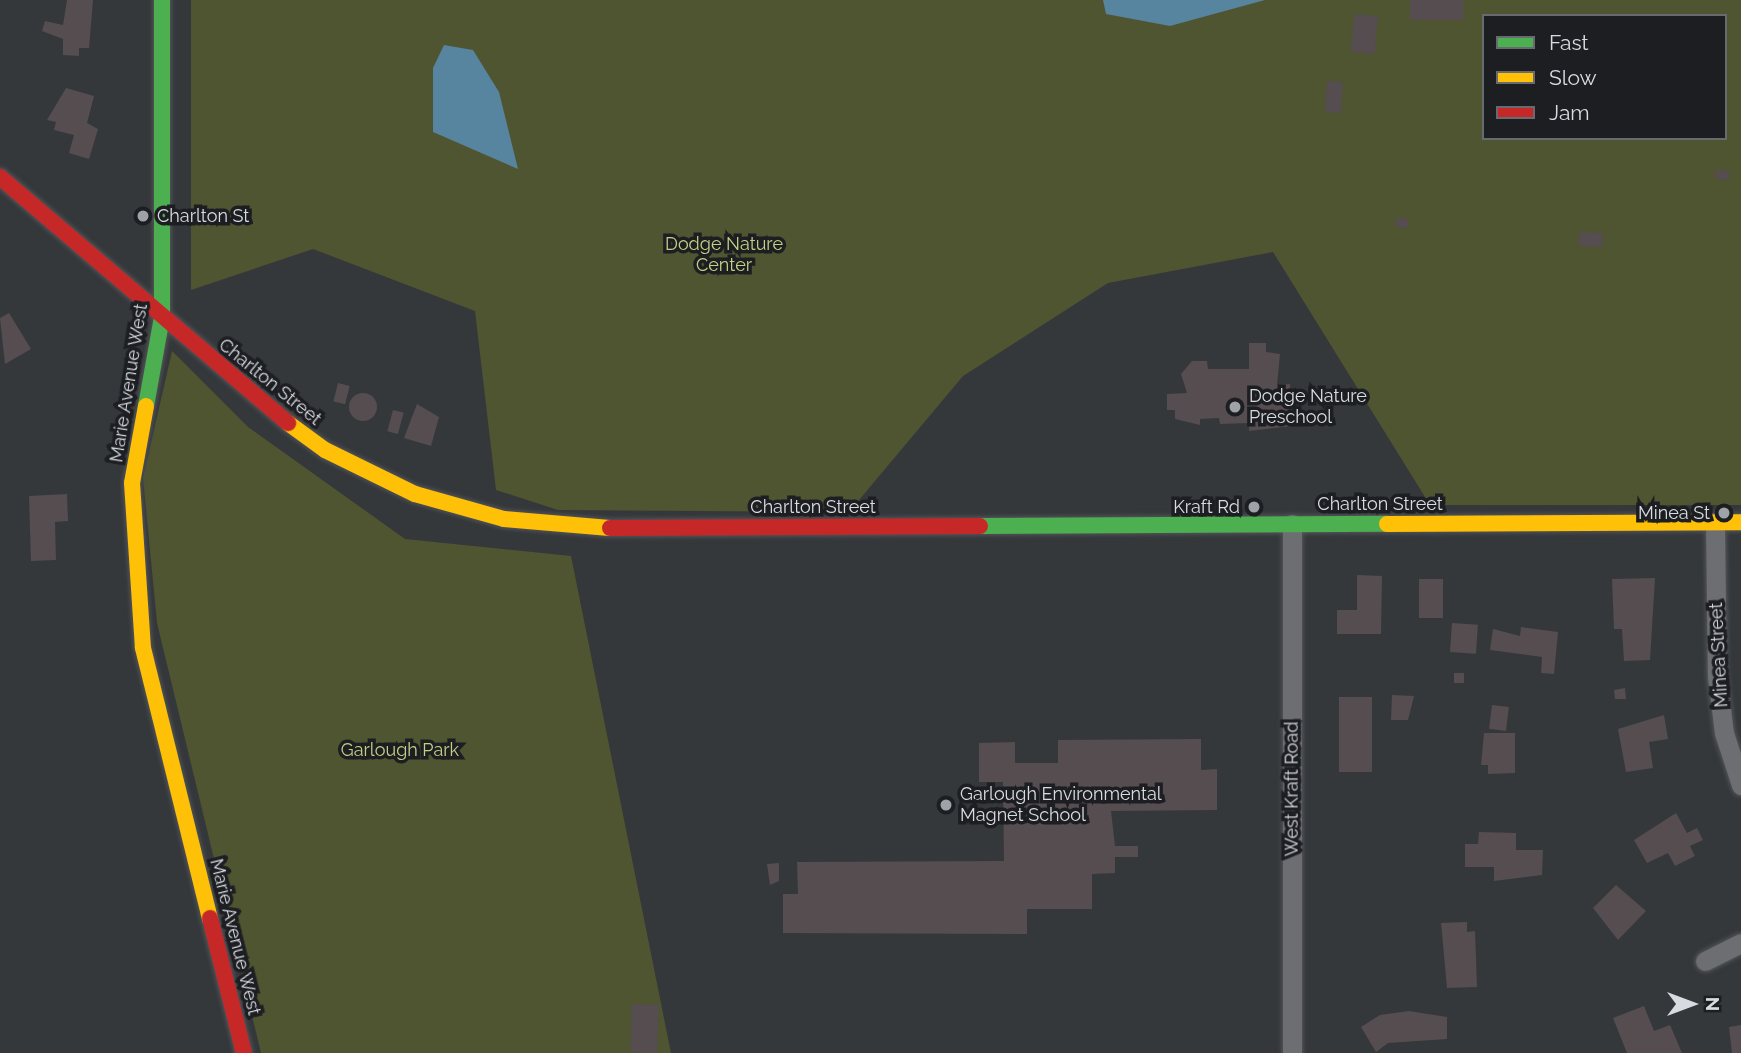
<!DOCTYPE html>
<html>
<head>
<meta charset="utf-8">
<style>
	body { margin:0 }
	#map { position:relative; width:1741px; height:1053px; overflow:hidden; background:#35383b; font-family:Raleway,sans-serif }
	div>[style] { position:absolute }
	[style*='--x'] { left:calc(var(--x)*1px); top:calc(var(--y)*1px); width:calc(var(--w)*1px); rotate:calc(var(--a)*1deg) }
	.green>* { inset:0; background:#4f5431 }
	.water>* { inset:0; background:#57849e }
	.building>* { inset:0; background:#554d4f; transform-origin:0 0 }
	.round { border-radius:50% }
	.roads { filter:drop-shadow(0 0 2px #525458) drop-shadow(0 0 2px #525458) }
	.street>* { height:19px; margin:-9.5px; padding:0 9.5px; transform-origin:9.5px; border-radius:9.5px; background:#6c6e71 }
	.fast>* { height:16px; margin:-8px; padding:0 8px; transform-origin:8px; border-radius:8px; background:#4caf50 }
	.slow>* { height:16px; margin:-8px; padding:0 8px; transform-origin:8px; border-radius:8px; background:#ffc107 }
	.jam>* { height:16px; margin:-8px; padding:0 8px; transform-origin:8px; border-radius:8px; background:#c62828 }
	.dots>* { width:19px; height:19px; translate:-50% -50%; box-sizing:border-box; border:4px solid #1c1e22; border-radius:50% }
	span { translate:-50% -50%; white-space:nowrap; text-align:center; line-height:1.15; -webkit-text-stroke:7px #1c1e22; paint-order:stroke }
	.poi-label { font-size:18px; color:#d8dbe0 }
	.left { translate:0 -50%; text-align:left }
	.right { translate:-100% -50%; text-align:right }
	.park-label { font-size:18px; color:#c5ce83 }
	.street-label { font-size:18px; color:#d8dbe0 }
	.legend { position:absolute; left:1482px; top:14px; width:245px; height:126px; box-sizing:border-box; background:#1c1e22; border:2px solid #676a6e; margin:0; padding:9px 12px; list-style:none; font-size:21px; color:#d8dbe0 }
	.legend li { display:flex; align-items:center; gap:14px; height:35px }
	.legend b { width:35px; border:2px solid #676a6e }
	.north { position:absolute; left:1657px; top:969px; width:70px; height:70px; -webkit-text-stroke:5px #1c1e22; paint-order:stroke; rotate:90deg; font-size:19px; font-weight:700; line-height:28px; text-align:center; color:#d8dbe0 }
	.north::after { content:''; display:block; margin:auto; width:24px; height:32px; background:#d8dbe0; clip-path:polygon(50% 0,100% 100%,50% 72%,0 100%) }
</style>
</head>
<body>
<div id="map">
	<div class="green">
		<i style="clip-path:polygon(evenodd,191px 0,1741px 0,1741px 505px,1430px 505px,1273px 252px,1108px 283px,963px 376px,849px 512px,558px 510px,496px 490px,475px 311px,313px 249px,191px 290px,191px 0,1484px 16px,1725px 16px,1725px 138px,1484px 138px,1484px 16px)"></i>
		<i style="clip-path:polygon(172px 351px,248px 427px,405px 539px,571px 556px,671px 1053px,261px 1053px,157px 623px,143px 478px)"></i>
	</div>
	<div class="water">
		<i style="clip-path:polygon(1103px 0,1265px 0,1170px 26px,1106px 14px)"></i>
		<i style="clip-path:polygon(444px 45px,473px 50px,499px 92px,518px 169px,433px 132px,433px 68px)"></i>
	</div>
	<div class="building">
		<i style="clip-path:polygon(67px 0,93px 0,89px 48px,79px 48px,79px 56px,63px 55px,63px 39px,42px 31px,45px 21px,63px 25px)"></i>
		<i style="left:1410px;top:0;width:53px;height:20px"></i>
		<i style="left:1354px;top:14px;width:24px;height:38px;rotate:5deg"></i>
		<i style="left:1327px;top:81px;width:16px;height:31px;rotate:4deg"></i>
		<i style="clip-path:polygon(66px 88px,94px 96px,87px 123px,98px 129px,89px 159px,69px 153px,74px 135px,54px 130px,56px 122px,47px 120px)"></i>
		<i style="clip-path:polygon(1715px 170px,1729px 171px,1729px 180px,1716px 179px)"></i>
		<i style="left:1396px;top:218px;width:13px;height:9px;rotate:4deg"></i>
		<i style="left:1579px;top:232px;width:24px;height:14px;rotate:2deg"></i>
		<i style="clip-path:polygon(9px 313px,31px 349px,5px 364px,0 318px)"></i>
		<i style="clip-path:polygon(1249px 343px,1266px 343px,1266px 352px,1280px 354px,1277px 385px,1290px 384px,1291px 426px,1249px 431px,1249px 423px,1220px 424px,1219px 418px,1200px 419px,1200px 425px,1175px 419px,1175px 410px,1167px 410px,1167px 394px,1187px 393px,1181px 374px,1192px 361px,1207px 361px,1208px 369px,1249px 369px)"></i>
		<i style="left:338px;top:383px;width:12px;height:19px;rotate:14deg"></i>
		<i class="round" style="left:349px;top:393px;width:28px;height:28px"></i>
		<i style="clip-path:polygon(417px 404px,439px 417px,431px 446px,404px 438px)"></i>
		<i style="left:393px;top:410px;width:11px;height:22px;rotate:15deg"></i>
		<i style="clip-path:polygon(67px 494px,68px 521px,55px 522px,56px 560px,31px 561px,29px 496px)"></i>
		<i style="clip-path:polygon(1357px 575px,1382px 576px,1381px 634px,1337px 634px,1337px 610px,1357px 610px)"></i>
		<i style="clip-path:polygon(1655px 578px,1650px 660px,1624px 661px,1622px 629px,1614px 629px,1612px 579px)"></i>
		<i style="left:1419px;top:579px;width:24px;height:39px"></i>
		<i style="left:1452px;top:623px;width:26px;height:29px;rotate:4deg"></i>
		<i style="clip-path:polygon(1521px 627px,1558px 632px,1554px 674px,1541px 673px,1542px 657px,1490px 650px,1493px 629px,1520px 636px)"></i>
		<i style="left:1454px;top:673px;width:10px;height:10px"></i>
		<i style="clip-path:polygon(1625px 688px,1626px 699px,1615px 699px,1614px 690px)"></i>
		<i style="clip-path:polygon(1392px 695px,1414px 696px,1408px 720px,1391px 720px)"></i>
		<i style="left:1339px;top:697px;width:33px;height:75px"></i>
		<i style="left:1492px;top:705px;width:17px;height:24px;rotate:7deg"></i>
		<i style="clip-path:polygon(1664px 715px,1668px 739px,1649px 742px,1653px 768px,1626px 772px,1618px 729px)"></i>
		<i style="clip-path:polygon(1484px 733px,1515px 733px,1515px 773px,1488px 774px,1488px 765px,1481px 765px)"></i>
		<i style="clip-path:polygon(1201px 739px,1201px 770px,1217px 769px,1217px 810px,1111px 811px,1115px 846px,1138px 846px,1138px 857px,1115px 857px,1115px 873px,1092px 874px,1092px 909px,1027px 909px,1027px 934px,783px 933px,783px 894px,798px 894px,797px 862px,1004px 861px,1003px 782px,979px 782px,979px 743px,1015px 742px,1015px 763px,1058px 763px,1058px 740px)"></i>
		<i style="clip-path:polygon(1676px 813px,1687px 833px,1697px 828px,1703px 840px,1690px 846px,1695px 856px,1675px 866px,1668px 853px,1647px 863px,1634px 840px)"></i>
		<i style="clip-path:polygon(1479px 832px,1516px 833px,1516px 850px,1543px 850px,1542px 875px,1494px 881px,1494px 867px,1465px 867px,1465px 844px,1478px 844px)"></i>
		<i style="clip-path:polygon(779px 863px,779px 881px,770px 885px,767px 864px)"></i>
		<i style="clip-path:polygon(1616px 885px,1646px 911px,1618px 940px,1593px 908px)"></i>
		<i style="clip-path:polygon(1467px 922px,1467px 932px,1475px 931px,1477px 987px,1447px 988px,1441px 923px)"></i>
		<i style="left:659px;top:1005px;width:48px;height:27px;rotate:92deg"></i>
		<i style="clip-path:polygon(1644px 1006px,1654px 1031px,1670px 1025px,1682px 1053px,1627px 1053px,1613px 1018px)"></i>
		<i style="clip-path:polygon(1409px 1011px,1447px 1017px,1447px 1039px,1388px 1043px,1376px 1052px,1361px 1027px,1380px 1015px)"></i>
		<i style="clip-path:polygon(1741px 1025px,1741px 1053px,1732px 1053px,1729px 1027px)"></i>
	</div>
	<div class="roads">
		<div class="street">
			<i style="--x:1715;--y:522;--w:155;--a:89.3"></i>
			<i style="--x:1717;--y:677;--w:56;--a:82.9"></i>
			<i style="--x:1724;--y:733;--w:55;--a:71.9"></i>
			<i style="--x:1705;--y:961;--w:40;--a:-26.6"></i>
			<i style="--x:1292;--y:1053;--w:529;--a:-90"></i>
		</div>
		<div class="fast">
			<i style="--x:146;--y:406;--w:90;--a:-79.8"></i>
			<i style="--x:162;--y:317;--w:317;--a:-90"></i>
			<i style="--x:980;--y:526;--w:407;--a:-0.3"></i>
		</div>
		<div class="slow">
			<i style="--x:146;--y:406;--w:78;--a:100.3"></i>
			<i style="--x:132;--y:483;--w:165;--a:86.2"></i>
			<i style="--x:143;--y:648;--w:278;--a:76.1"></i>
			<i style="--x:288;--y:423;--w:46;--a:36.1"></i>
			<i style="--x:325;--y:450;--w:100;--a:26.1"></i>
			<i style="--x:415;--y:494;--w:92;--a:15.7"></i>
			<i style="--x:504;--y:519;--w:106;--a:4.9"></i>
			<i style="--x:1387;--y:524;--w:354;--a:-0.3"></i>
		</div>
		<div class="jam">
			<i style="--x:0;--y:177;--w:379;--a:40.5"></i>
			<i style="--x:610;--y:528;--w:370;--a:-0.3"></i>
			<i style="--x:210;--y:918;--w:139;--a:75.9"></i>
		</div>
	</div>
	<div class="dots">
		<i style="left:143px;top:216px;background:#9fa2a6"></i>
		<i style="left:1235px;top:407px;background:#9fa2a6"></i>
		<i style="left:1254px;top:507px;background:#9fa2a6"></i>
		<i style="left:1724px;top:513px;background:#9fa2a6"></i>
		<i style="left:946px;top:805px;background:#9fa2a6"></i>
	</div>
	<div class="poi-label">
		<span class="left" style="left:157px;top:216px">Charlton St</span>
		<span class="left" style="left:1249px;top:407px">Dodge Nature<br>Preschool</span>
		<span class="right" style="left:1240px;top:507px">Kraft Rd</span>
		<span class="right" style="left:1710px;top:513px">Minea St</span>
		<span class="left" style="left:960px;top:805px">Garlough Environmental<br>Magnet School</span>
	</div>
	<div class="park-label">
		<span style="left:724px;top:255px">Dodge Nature<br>Center</span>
		<span style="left:400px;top:750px">Garlough Park</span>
	</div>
	<div class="street-label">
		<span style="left:270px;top:382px;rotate:39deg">Charlton Street</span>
		<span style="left:129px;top:383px;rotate:-81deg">Marie Avenue West</span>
		<span style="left:1380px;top:504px">Charlton Street</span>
		<span style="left:813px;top:507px">Charlton Street</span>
		<span style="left:1719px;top:655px;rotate:-93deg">Minea Street</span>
		<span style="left:1292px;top:789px;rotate:-90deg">West Kraft Road</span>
		<span style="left:235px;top:937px;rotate:76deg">Marie Avenue West</span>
	</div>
	<ul class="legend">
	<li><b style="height:9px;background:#4caf50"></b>Fast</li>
	<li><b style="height:9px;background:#ffc107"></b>Slow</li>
	<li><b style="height:9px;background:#c62828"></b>Jam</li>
	</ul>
	<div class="north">N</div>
</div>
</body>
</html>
